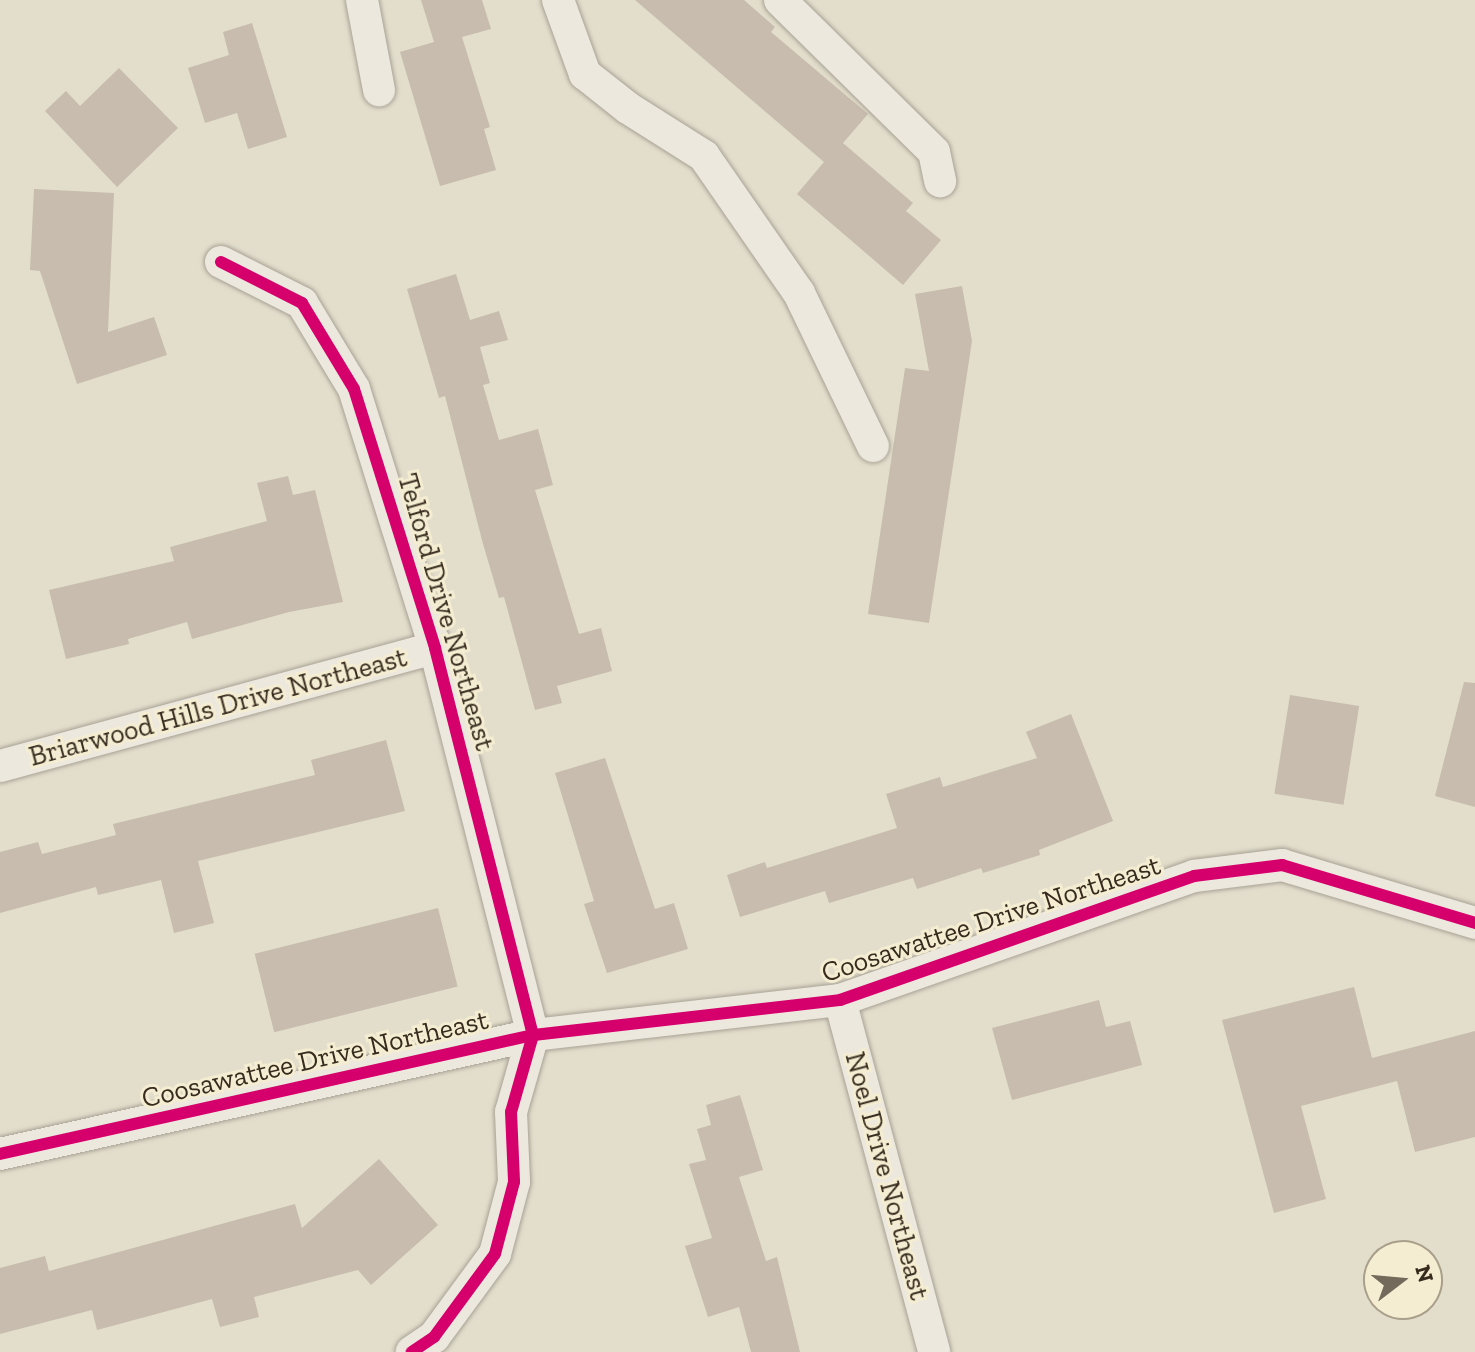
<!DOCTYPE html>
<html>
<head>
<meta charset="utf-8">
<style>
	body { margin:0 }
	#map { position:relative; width:1475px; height:1352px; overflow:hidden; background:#e3decc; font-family:"Zilla Slab",serif }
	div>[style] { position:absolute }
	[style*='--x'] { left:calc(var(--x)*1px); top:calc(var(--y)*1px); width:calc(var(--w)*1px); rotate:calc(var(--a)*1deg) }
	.building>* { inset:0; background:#c7bcad; transform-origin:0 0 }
	.roads { filter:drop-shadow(0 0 2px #a8a295) drop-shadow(0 0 2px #a8a295) }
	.minor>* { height:32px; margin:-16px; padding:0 16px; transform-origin:16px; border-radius:16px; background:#ece8dd }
	.cycleway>* { height:12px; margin:-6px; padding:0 6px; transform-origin:6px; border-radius:6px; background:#d6006c }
	span { translate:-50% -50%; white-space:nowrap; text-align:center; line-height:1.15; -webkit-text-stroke:6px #f5edd2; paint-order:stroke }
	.street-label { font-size:28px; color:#372b1e }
	.north { position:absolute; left:1363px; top:1240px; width:80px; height:80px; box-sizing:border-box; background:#f5edd2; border:2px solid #a99f8a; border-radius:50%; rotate:74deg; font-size:22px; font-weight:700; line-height:32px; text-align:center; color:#372b1e }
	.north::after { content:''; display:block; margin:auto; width:28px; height:36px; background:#736a5b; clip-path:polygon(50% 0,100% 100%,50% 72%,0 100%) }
</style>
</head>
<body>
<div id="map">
	<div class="building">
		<i style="clip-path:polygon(421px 0,482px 0,491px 29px,462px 37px,490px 127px,484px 129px,496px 170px,440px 186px,400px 52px,434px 42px)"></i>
		<i style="clip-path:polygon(635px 0,744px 0,775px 27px,771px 32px,868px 114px,843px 143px,913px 203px,906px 211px,941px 240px,903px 285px,797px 194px,824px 162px)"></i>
		<i style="clip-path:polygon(252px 23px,287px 137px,248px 149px,237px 113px,205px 123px,188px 68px,229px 55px,223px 32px)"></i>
		<i style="clip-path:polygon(119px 68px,178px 128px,117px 187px,45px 111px,66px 91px,80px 106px)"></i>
		<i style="clip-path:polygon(34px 189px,114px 193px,108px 332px,154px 317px,167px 355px,77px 384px,40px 271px,30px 270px)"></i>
		<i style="clip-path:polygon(456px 274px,470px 320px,499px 311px,508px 340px,480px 347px,490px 383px,483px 385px,499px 440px,538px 429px,553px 485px,535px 490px,579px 634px,601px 628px,612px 671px,557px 686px,562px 703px,535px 710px,504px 597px,499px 598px,483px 544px,445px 396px,439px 398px,407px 289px)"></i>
		<i style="clip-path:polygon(962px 286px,972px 341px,929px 623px,868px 614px,905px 368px,929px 371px,915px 294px)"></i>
		<i style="clip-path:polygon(288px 476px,293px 495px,315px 490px,343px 602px,289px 612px,192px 639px,187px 622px,128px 639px,129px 644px,66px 659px,49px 590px,174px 561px,170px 547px,267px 521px,257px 483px)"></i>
		<i style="clip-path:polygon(1464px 682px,1475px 683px,1475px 807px,1435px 796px)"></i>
		<i style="left:1290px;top:695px;width:70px;height:100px;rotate:9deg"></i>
		<i style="clip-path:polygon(1071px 714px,1113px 821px,1039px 850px,1040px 855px,983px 873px,981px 868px,917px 889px,913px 878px,829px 903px,825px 891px,740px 917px,727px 875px,765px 862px,767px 868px,897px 828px,886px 794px,940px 777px,943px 787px,1037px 758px,1026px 732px)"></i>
		<i style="clip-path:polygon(386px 740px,405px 811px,198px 861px,214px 923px,174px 933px,161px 880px,98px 895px,96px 887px,0 913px,0 852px,38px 842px,42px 854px,116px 835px,113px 824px,315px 775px,311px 760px)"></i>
		<i style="clip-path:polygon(605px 758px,655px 909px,674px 903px,688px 949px,607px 973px,584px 904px,594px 901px,555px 773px)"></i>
		<i style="left:438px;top:908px;width:81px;height:189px;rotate:76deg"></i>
		<i style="clip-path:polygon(1354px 987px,1372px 1058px,1475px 1031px,1475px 1137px,1415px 1152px,1397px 1081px,1301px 1106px,1326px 1199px,1274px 1213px,1222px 1020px)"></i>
		<i style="clip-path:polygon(1099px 1000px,1106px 1027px,1130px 1021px,1142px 1065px,1012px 1100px,992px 1028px)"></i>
		<i style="clip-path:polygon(740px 1095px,763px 1170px,739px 1177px,766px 1261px,777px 1257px,800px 1352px,751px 1352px,739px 1307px,708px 1317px,685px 1246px,712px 1238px,689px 1164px,706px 1160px,697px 1129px,711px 1125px,706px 1105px)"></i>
		<i style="clip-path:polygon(379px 1159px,438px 1225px,371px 1285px,358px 1270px,254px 1297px,259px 1317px,220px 1327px,212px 1299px,97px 1330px,92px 1310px,0 1334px,0 1268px,45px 1256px,49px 1271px,295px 1204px,302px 1228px)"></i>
	</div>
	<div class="roads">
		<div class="minor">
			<i style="--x:362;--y:0;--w:92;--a:79.3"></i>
			<i style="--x:558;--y:0;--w:79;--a:70"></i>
			<i style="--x:585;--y:74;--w:55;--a:38.3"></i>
			<i style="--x:628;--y:108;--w:90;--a:32.3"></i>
			<i style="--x:704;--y:156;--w:167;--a:55.3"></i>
			<i style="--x:799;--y:293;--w:170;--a:64.2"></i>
			<i style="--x:780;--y:0;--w:216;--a:44.6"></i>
			<i style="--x:934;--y:152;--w:30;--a:78"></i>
			<i style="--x:221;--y:262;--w:91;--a:26.8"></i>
			<i style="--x:302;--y:303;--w:100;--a:58.8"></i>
			<i style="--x:354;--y:389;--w:271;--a:72.6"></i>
			<i style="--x:435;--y:648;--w:399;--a:75.8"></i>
			<i style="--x:533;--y:1035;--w:80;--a:105.9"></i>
			<i style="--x:511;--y:1112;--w:70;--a:87.5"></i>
			<i style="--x:514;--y:1182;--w:74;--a:104.8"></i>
			<i style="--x:495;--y:1254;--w:103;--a:126.3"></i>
			<i style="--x:434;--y:1337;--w:27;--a:146"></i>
			<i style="--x:0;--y:766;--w:451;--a:-15.2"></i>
			<i style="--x:840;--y:1000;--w:364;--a:75"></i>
			<i style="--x:0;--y:1154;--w:546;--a:-12.59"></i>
			<i style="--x:533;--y:1035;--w:309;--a:-6.5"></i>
			<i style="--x:840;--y:1000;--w:375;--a:-19.3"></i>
			<i style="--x:1194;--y:876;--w:89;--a:-7.1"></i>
			<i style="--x:1282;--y:865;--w:202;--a:16.7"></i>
		</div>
	</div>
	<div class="cycleway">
		<i style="--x:221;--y:262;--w:91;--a:26.8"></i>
		<i style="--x:302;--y:303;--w:100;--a:58.8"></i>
		<i style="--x:354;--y:389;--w:271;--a:72.6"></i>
		<i style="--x:435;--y:648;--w:399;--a:75.8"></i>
		<i style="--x:533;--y:1035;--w:80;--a:105.9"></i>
		<i style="--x:511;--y:1112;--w:70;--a:87.5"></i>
		<i style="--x:514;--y:1182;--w:74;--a:104.8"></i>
		<i style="--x:495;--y:1254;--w:103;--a:126.3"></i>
		<i style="--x:434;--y:1337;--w:27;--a:146"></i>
		<i style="--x:0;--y:1154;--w:546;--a:-12.59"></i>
		<i style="--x:533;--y:1035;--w:309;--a:-6.5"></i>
		<i style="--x:840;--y:1000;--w:375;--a:-19.3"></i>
		<i style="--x:1194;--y:876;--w:89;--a:-7.1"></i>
		<i style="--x:1282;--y:865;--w:202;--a:16.7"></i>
	</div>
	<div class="street-label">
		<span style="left:446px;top:612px;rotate:74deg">Telford Drive Northeast</span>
		<span style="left:218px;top:707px;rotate:-15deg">Briarwood Hills Drive Northeast</span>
		<span style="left:991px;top:919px;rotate:-18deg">Coosawattee Drive Northeast</span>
		<span style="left:315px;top:1059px;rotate:-13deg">Coosawattee Drive Northeast</span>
		<span style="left:887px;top:1176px;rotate:75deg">Noel Drive Northeast</span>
	</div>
	<div class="north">N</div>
</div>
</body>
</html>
